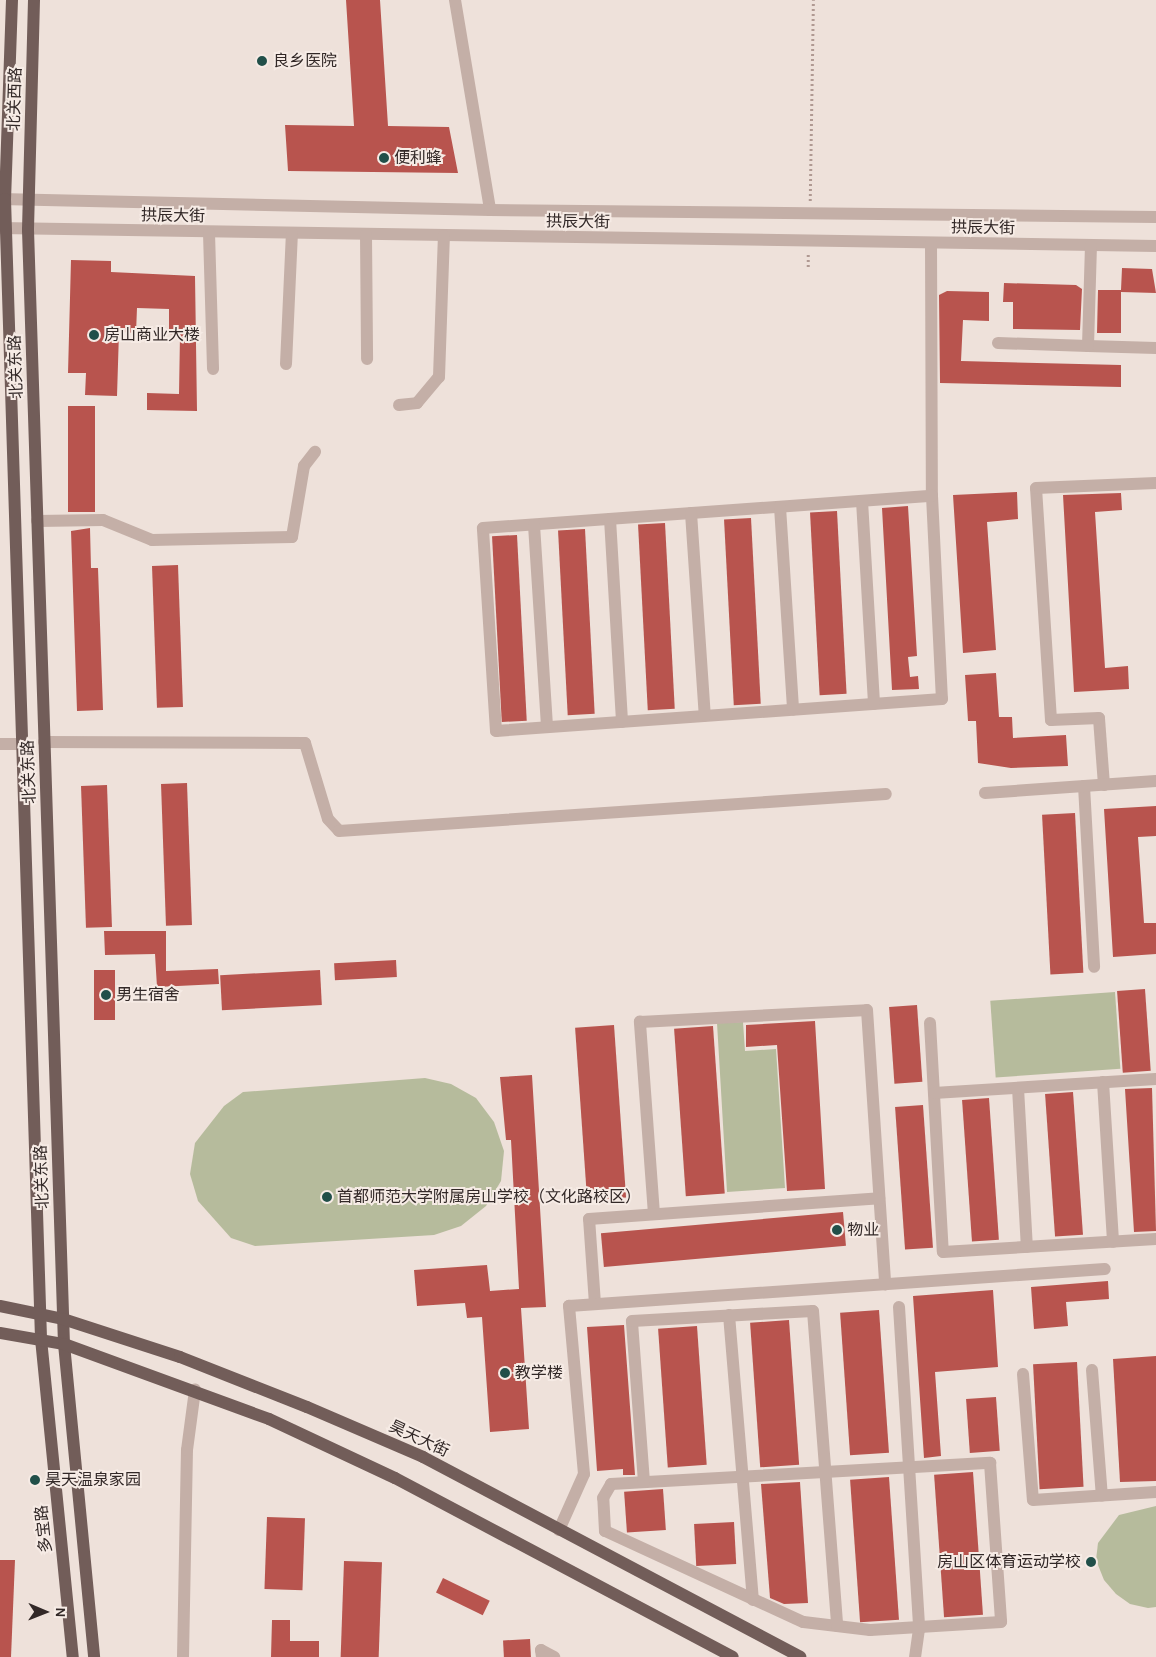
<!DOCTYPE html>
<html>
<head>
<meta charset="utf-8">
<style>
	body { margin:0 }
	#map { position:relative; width:1156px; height:1657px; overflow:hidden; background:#eee1da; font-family:Karla,"Noto Sans SC",sans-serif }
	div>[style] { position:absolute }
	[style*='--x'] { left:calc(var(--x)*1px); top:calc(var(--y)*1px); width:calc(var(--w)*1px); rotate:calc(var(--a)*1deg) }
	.green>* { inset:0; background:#b6bb9c; transform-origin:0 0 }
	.building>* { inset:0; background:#b8544e; transform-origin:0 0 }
	.path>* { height:2.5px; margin-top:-1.25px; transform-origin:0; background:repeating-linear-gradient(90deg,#b09992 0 2.5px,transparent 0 5px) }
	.minor>* { height:12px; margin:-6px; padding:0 6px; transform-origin:6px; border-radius:6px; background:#c4afa7 }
	.major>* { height:12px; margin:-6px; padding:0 6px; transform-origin:6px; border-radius:6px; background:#725d59 }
	.dots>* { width:14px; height:14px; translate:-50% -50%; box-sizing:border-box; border:2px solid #f6ebe5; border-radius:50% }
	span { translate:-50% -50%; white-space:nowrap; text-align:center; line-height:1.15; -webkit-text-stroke:4px #f6ebe5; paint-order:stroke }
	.poi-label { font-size:16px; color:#322827 }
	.left { translate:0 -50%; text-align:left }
	.right { translate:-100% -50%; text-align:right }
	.street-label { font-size:16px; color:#322827 }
	.north { position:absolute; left:20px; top:1587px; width:50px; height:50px; -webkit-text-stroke:4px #f6ebe5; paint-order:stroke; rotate:91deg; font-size:14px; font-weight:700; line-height:20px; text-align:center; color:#322827 }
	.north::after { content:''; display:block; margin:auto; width:18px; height:22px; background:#322827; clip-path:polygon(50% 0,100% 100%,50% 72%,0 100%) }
</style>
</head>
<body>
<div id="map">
	<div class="green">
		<i style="left:1115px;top:992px;width:77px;height:125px;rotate:86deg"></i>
		<i style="clip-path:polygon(743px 1022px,745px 1051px,776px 1049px,785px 1188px,727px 1192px,717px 1023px)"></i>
		<i style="clip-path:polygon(425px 1078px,451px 1084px,476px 1098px,494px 1122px,504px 1151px,501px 1181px,486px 1206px,461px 1226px,434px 1235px,255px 1246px,231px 1238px,198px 1201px,190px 1174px,195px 1143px,224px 1106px,243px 1092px)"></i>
		<i style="clip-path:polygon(1156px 1506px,1156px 1607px,1148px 1608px,1130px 1604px,1116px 1594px,1104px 1580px,1096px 1560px,1098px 1543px,1119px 1515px)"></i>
	</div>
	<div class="building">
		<i style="clip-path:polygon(346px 0,380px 0,388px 126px,449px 127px,458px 173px,288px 171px,285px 125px,354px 126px)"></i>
		<i style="clip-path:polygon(71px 260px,111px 261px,111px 272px,195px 276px,197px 411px,147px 410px,147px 393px,179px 394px,180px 335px,169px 334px,169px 309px,137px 308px,136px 333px,119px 332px,117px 396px,85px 395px,86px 373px,68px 373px)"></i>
		<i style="clip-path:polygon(1122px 268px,1152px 269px,1156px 293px,1121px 292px,1121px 333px,1097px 333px,1098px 290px,1121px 290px)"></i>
		<i style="clip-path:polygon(1004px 283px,1076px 285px,1082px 289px,1080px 330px,1013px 329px,1013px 302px,1003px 302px)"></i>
		<i style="clip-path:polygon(947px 291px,989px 292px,989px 321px,963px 320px,961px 361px,1121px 365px,1121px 387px,940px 383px,939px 295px)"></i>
		<i style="left:68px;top:406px;width:27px;height:106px"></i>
		<i style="clip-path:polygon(1017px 492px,1018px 519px,987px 522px,996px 650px,963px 653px,953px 495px)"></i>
		<i style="clip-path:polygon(1121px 493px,1122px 510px,1095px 512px,1105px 668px,1128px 666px,1129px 689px,1074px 692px,1063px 495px)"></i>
		<i style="clip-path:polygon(908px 506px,917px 656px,908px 657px,910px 677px,918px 676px,919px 689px,892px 690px,882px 508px)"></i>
		<i style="left:837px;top:511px;width:183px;height:27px;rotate:87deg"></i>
		<i style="left:751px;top:518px;width:186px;height:27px;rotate:87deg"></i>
		<i style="left:665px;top:523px;width:186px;height:27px;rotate:87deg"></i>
		<i style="clip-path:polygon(90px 528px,91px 568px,98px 568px,103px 710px,77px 711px,71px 531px)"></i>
		<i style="left:585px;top:529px;width:185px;height:27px;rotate:87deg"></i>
		<i style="left:517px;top:535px;width:186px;height:25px;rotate:87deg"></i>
		<i style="left:178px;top:565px;width:142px;height:26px;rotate:88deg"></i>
		<i style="clip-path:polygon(996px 673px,999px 717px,1012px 717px,1013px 738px,1066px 735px,1068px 766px,1011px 768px,978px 763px,976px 721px,968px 721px,965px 675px)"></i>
		<i style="left:187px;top:783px;width:142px;height:26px;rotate:88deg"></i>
		<i style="left:107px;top:785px;width:142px;height:26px;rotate:88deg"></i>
		<i style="clip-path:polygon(1156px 806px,1156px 836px,1138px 837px,1144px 923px,1156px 923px,1156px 954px,1113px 957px,1104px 809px)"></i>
		<i style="left:1075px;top:813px;width:160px;height:33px;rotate:87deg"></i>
		<i style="clip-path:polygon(104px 931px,166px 931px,166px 971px,218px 969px,219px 984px,157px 987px,155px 954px,105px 955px)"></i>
		<i style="left:396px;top:960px;width:17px;height:62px;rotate:87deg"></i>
		<i style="left:94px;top:970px;width:21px;height:50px"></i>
		<i style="left:320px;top:970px;width:35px;height:100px;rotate:87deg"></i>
		<i style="left:1145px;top:989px;width:82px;height:28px;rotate:86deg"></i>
		<i style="left:917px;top:1005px;width:77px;height:28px;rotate:86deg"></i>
		<i style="clip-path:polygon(815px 1021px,825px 1189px,787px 1191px,777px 1045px,746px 1047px,746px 1025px)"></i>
		<i style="left:614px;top:1025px;width:173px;height:39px;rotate:86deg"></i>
		<i style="left:713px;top:1026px;width:168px;height:39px;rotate:86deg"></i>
		<i style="clip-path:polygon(532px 1075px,546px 1307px,521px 1308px,529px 1429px,490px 1432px,482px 1317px,467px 1318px,465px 1303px,417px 1306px,414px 1270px,487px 1265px,490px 1291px,519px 1289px,511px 1140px,506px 1140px,500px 1077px)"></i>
		<i style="clip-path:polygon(1152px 1088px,1156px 1231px,1134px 1232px,1125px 1089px)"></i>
		<i style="left:1073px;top:1092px;width:143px;height:28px;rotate:86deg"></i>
		<i style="left:989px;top:1098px;width:142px;height:27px;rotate:86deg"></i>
		<i style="left:923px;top:1105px;width:143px;height:28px;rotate:86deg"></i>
		<i style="left:843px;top:1212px;width:34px;height:243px;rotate:85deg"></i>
		<i style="clip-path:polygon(1108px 1281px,1109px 1299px,1066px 1302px,1068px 1326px,1034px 1329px,1031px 1287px)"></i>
		<i style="clip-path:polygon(993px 1290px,998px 1367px,935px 1372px,941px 1456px,924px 1458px,913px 1296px)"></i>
		<i style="left:879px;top:1310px;width:143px;height:39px;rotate:86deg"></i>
		<i style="left:789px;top:1320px;width:145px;height:39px;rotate:86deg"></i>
		<i style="clip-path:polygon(624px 1325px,635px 1475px,623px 1475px,623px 1469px,597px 1471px,587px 1327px)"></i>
		<i style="left:697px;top:1326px;width:139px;height:39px;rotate:86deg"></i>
		<i style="clip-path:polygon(1156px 1356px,1156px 1481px,1120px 1482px,1113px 1359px)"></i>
		<i style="left:1077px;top:1362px;width:125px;height:44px;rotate:87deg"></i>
		<i style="left:996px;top:1397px;width:54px;height:30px;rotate:86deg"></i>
		<i style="left:973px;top:1472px;width:143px;height:39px;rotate:86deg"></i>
		<i style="left:889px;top:1477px;width:143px;height:39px;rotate:86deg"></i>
		<i style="clip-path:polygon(800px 1482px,808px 1603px,784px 1604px,770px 1598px,761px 1484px)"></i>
		<i style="left:663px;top:1489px;width:41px;height:39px;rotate:86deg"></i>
		<i style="left:267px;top:1517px;width:38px;height:72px;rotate:2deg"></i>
		<i style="left:734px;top:1522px;width:42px;height:40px;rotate:87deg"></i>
		<i style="clip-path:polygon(0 1560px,15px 1560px,11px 1657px,0 1657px)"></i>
		<i style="left:344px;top:1561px;width:38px;height:96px;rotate:2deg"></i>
		<i style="left:443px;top:1578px;width:52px;height:16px;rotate:26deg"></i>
		<i style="clip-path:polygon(272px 1620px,290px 1620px,290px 1641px,319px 1641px,319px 1657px,271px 1657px)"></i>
		<i style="left:530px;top:1639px;width:18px;height:27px;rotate:87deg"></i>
	</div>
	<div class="path">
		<i style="--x:810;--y:201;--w:201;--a:-89.1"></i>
		<i style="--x:808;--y:267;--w:13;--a:-90"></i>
	</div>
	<div class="minor">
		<i style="--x:455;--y:0;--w:213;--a:80.5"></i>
		<i style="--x:0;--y:199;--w:490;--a:1.3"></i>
		<i style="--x:490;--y:210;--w:666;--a:0.6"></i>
		<i style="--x:0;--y:228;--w:1156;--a:0.89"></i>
		<i style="--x:209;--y:233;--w:136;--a:88.3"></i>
		<i style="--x:366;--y:235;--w:124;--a:89.5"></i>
		<i style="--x:931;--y:243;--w:253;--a:89.8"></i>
		<i style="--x:932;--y:496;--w:203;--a:87.2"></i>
		<i style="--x:942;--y:699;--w:447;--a:175.9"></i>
		<i style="--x:496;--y:731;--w:203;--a:-93.7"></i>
		<i style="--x:483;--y:528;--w:450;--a:-4.1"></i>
		<i style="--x:1091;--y:245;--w:101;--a:91.7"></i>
		<i style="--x:1088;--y:346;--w:68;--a:1.7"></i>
		<i style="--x:998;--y:343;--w:90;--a:1.9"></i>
		<i style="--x:286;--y:364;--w:130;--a:-87.4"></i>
		<i style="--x:399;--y:405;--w:18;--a:-6"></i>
		<i style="--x:417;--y:403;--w:34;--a:-50"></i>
		<i style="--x:439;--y:377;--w:141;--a:-88"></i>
		<i style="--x:862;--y:501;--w:203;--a:86.6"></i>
		<i style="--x:780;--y:507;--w:203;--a:86.3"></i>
		<i style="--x:691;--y:513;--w:203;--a:86.1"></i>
		<i style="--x:610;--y:519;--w:203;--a:86.6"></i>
		<i style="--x:37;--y:521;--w:66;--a:-0.9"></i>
		<i style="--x:103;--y:520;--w:53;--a:22.2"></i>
		<i style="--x:152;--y:540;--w:140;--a:-1.2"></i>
		<i style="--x:292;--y:537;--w:72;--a:-80.4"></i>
		<i style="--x:304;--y:466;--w:18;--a:-52"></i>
		<i style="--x:534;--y:525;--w:202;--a:86.3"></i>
		<i style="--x:44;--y:742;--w:261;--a:0.2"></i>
		<i style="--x:305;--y:743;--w:79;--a:73.2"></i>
		<i style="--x:328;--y:819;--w:16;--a:47"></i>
		<i style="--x:339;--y:831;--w:548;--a:-3.87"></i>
		<i style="--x:0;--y:744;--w:25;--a:0"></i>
		<i style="--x:1104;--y:785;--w:67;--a:-94.3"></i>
		<i style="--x:1099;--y:718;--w:48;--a:177.6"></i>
		<i style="--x:1051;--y:720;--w:232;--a:-93.7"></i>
		<i style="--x:1036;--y:488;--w:120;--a:-2.4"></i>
		<i style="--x:1084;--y:786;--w:181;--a:86.8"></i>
		<i style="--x:985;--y:793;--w:171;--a:-4"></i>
		<i style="--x:930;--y:1023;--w:229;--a:86.8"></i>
		<i style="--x:943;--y:1252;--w:213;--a:-3.5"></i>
		<i style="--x:1103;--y:1082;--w:160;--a:86.4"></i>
		<i style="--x:1018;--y:1088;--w:159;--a:86.8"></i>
		<i style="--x:934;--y:1093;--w:222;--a:-3.6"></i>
		<i style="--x:654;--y:1214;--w:193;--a:-94.2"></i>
		<i style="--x:640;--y:1022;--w:227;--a:-3"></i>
		<i style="--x:867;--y:1010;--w:275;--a:86.2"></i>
		<i style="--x:595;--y:1304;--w:85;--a:-94"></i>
		<i style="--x:589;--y:1219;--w:291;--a:-4.1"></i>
		<i style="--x:899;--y:1307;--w:323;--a:86.4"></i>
		<i style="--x:919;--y:1629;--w:28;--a:98"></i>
		<i style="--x:729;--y:1315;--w:286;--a:85.2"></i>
		<i style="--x:1092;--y:1370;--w:126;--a:85.5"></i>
		<i style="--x:1023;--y:1374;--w:126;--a:85.5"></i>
		<i style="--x:1033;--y:1500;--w:123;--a:-3.7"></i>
		<i style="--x:990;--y:1463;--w:159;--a:86"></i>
		<i style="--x:1001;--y:1622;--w:131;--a:176.5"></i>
		<i style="--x:870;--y:1630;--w:67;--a:-173.2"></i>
		<i style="--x:803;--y:1622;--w:218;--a:-155.3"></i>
		<i style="--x:605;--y:1531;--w:33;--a:-93"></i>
		<i style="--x:603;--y:1498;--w:16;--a:-60"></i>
		<i style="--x:611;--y:1484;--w:380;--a:-3.2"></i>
		<i style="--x:644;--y:1482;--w:161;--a:-94.3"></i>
		<i style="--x:632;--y:1321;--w:181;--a:-3.2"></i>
		<i style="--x:813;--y:1311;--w:316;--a:85.6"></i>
		<i style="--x:559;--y:1530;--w:61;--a:-65.9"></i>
		<i style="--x:584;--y:1474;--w:169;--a:-95.1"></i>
		<i style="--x:569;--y:1306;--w:537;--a:-3.95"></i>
		<i style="--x:183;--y:1657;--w:207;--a:-88.9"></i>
		<i style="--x:187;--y:1450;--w:61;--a:-82.4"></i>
		<i style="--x:542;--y:1657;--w:7;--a:-98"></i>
		<i style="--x:541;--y:1650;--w:15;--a:28"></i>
	</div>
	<div class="major">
		<i style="--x:12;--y:0;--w:199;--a:92"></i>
		<i style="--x:5;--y:199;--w:1141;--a:88.19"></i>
		<i style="--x:41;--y:1339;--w:320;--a:84.3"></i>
		<i style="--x:34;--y:0;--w:230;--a:91.5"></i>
		<i style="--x:28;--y:230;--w:1115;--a:88.15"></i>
		<i style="--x:64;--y:1344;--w:314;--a:84.5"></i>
		<i style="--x:0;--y:1306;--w:64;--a:11.7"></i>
		<i style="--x:63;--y:1319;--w:123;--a:18"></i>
		<i style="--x:180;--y:1357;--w:136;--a:21.5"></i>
		<i style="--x:307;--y:1407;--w:126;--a:23.3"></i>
		<i style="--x:423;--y:1457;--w:427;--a:27.9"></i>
		<i style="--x:0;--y:1333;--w:65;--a:9.8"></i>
		<i style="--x:64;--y:1344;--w:218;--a:20.1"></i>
		<i style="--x:269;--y:1419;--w:139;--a:25.1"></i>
		<i style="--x:395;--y:1478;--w:382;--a:27.9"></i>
	</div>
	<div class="dots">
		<i style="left:262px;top:61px;background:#214f49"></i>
		<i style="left:384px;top:158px;background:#214f49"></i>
		<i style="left:94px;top:335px;background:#214f49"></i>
		<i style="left:106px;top:995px;background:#214f49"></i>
		<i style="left:327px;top:1197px;background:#214f49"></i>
		<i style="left:837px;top:1230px;background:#214f49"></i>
		<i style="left:505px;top:1373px;background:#214f49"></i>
		<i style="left:35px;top:1480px;background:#214f49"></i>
		<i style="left:1091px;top:1562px;background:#214f49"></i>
	</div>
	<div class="poi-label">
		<span class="left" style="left:273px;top:61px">良乡医院</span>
		<span class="left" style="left:394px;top:158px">便利蜂</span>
		<span class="left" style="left:104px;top:335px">房山商业大楼</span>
		<span class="left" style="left:116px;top:995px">男生宿舍</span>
		<span class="left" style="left:337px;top:1197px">首都师范大学附属房山学校（文化路校区）</span>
		<span class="left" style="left:847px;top:1230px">物业</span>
		<span class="left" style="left:515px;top:1373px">教学楼</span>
		<span class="left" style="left:45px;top:1480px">昊天温泉家园</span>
		<span class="right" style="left:1081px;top:1562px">房山区体育运动学校</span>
	</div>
	<div class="street-label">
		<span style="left:15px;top:99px;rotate:-88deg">北关西路</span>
		<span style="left:173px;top:216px;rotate:1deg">拱辰大街</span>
		<span style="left:578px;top:222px;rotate:1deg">拱辰大街</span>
		<span style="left:983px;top:228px;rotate:1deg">拱辰大街</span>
		<span style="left:16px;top:367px;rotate:-92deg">北关东路</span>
		<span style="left:29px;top:772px;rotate:-92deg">北关东路</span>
		<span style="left:42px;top:1177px;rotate:-92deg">北关东路</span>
		<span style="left:419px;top:1439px;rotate:25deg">昊天大街</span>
		<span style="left:44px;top:1529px;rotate:-96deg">多宝路</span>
	</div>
	<div class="north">N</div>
</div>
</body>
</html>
